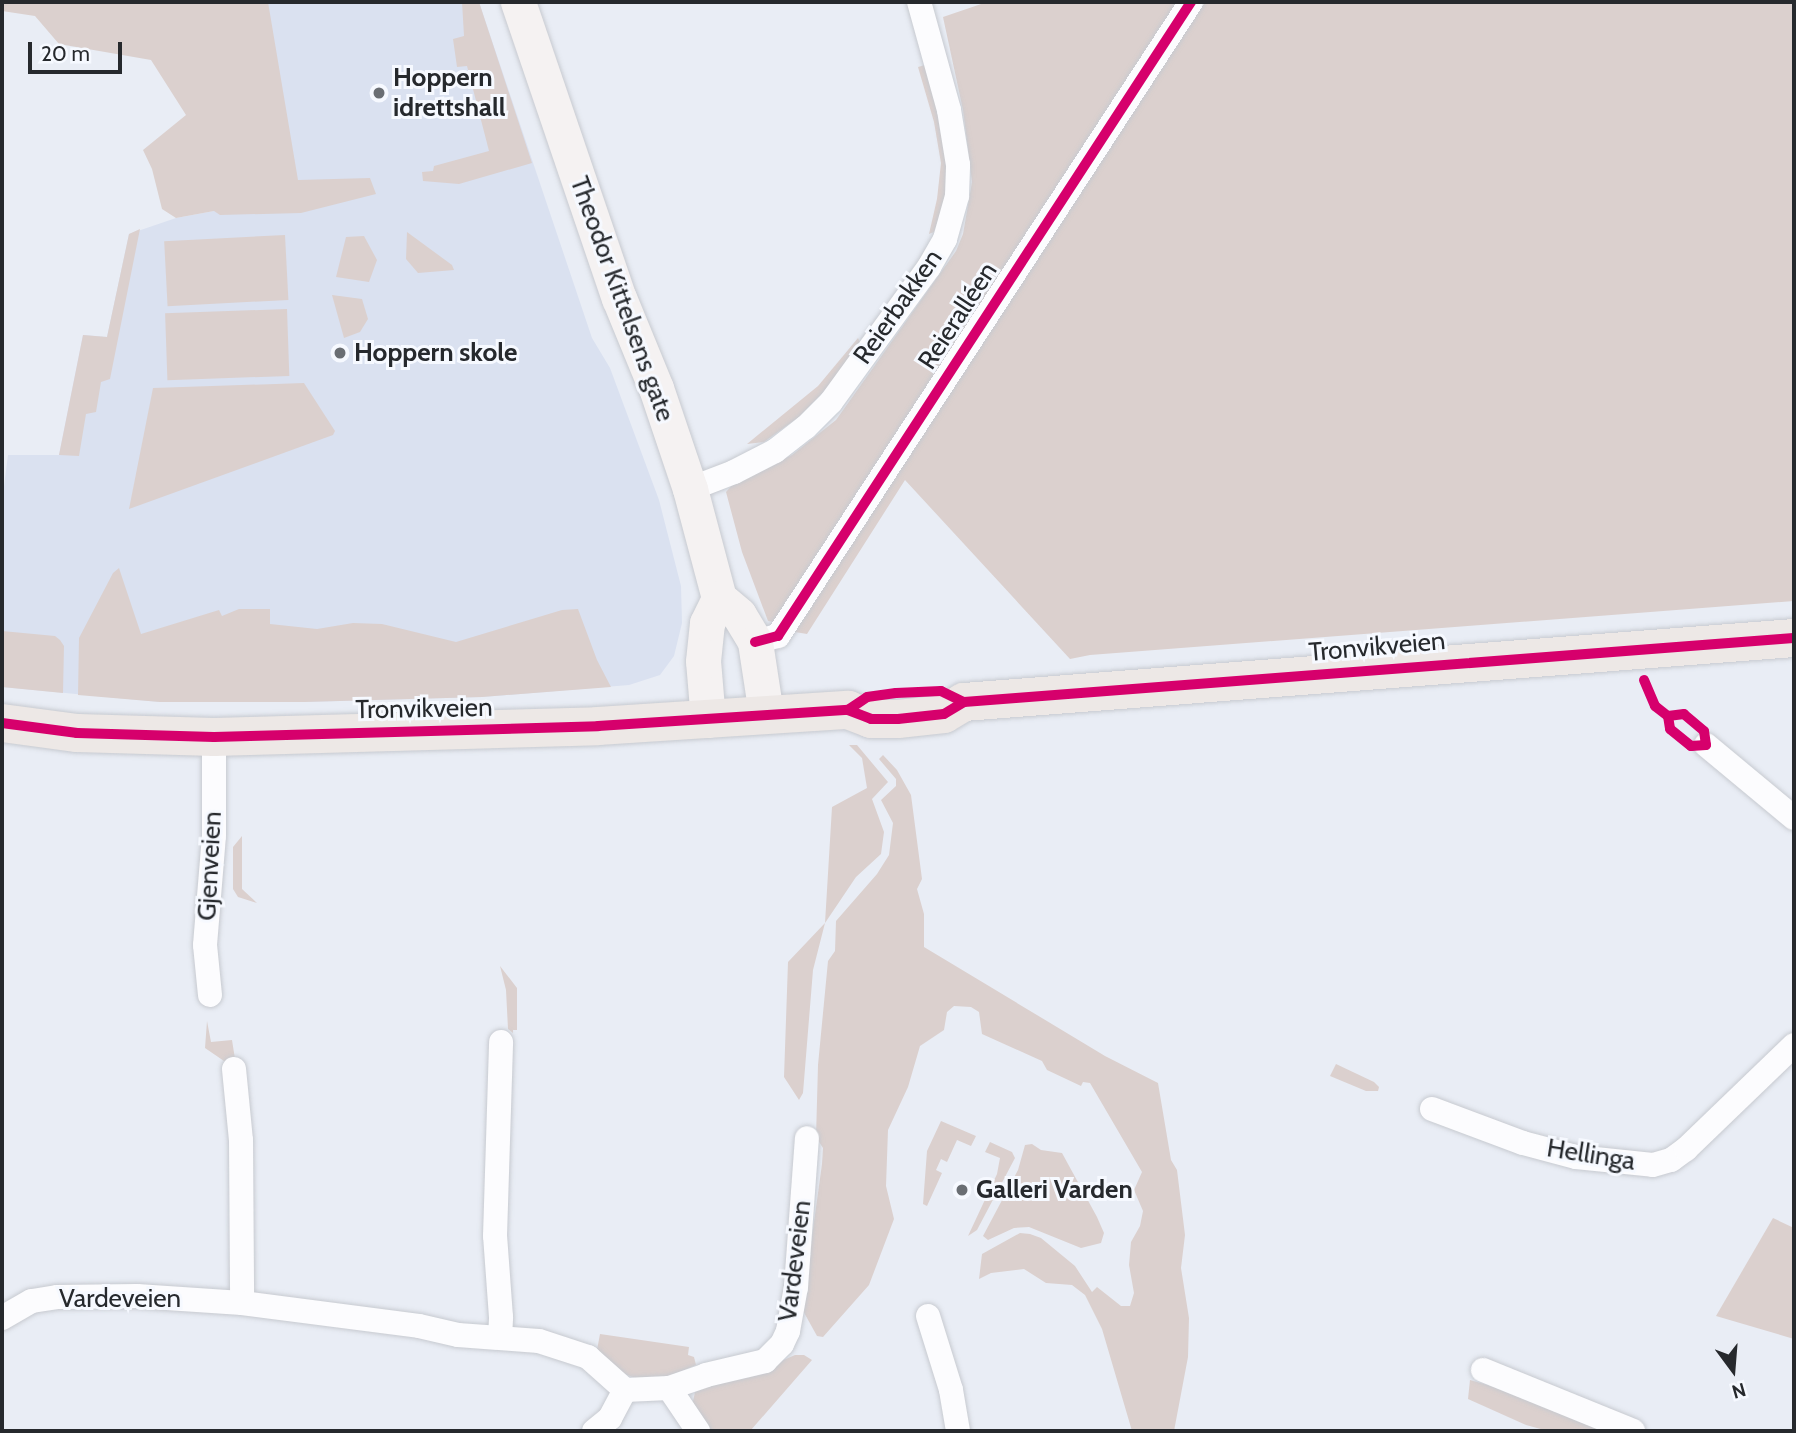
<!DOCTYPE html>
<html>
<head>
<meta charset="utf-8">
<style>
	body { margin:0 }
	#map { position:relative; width:1796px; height:1433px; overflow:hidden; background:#e9edf5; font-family:Cabin,sans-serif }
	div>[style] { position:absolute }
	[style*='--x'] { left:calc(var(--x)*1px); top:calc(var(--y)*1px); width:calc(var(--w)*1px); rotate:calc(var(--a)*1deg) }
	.built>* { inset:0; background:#dae1f0 }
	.green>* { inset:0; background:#dbd0ce; transform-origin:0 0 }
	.roads { filter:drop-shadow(0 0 2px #c7cad0) drop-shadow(0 0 2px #c7cad0) }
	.street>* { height:24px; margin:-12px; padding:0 12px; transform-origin:12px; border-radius:12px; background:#fcfcfe }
	.secondary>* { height:35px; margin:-17.5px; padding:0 17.5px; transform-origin:17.5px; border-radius:17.5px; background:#f5f2f2 }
	.primary>* { height:38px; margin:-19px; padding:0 19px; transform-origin:19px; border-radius:19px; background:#ede8e6 }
	.cycleway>* { height:10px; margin:-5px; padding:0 5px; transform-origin:5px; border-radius:5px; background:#d6006c }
	.dots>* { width:19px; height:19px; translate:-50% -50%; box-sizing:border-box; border:4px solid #f6f9ff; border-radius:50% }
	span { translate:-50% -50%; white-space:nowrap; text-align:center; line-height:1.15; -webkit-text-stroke:6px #f6f9ff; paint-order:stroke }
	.poi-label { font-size:26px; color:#26292d; font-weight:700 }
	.left { translate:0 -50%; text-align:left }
	.street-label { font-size:26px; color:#26292d }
	.frame { position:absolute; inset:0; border:4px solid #26292d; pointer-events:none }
	.north { position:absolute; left:1698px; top:1335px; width:70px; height:70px; -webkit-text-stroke:5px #f6f9ff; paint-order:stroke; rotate:164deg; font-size:19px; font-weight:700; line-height:28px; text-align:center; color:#26292d }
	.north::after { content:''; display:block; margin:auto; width:24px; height:32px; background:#26292d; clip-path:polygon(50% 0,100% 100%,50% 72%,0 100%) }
	.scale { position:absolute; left:28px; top:42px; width:94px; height:32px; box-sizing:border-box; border:4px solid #26292d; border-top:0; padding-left:9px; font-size:21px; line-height:24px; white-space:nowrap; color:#26292d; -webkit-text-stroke:5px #f6f9ff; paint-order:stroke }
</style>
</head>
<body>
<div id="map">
	<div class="built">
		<i style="clip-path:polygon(247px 2px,479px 2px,592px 338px,610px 368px,659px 500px,681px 586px,682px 623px,674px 656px,660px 675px,629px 685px,482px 697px,304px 702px,160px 702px,2px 687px,2px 502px,8px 455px,59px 455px,83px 335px,107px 337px,129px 234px,176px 218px,214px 211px)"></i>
	</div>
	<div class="green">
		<i style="clip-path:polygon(2px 2px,268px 2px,298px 180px,370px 178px,376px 194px,301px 213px,220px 215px,214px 211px,176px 218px,162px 209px,152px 169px,143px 150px,186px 115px,151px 60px,59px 44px,35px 16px,2px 11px)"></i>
		<i style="clip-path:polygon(462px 2px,479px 2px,532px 163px,459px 184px,423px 181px,422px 172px,433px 171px,434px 166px,489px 151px,467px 66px,457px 67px,453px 39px,464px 36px)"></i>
		<i style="clip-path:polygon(987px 2px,1183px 2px,774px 622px,768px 621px,742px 552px,726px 492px,733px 484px,792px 455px,836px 420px,956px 251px,963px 234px,972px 182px,963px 110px,943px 17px)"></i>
		<i style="clip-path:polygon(1201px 2px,1794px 2px,1794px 601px,1090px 655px,1070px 659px,905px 480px,807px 634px,795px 632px)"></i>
		<i style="clip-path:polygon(925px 65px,944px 128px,949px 162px,946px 198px,934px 232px,929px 234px,937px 199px,941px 163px,934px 122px,918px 67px)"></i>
		<i style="clip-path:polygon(140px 229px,110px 379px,101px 382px,96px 412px,86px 414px,79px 456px,59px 455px,83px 335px,107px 337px,129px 234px)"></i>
		<i style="clip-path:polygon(407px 232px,452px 265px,454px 270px,418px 273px,406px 259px)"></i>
		<i style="left:285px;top:235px;width:65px;height:121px;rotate:87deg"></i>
		<i style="clip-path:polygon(364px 236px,377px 260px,369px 282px,336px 277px,346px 237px)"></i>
		<i style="clip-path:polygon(332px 295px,362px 299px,368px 319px,360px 332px,344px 338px)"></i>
		<i style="left:287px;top:309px;width:67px;height:122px;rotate:88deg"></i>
		<i style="clip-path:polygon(858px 338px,861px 344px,833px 382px,800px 416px,764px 442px,747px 444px,818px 386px)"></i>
		<i style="clip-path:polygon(304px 383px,335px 431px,333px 435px,129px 509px,153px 388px)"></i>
		<i style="clip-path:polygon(119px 568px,141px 634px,219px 610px,222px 616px,239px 609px,270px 609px,270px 624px,317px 629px,353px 623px,382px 624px,456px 642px,562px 610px,578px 609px,597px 660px,611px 687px,482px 697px,304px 702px,160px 702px,78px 695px,79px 638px,113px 573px)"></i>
		<i style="clip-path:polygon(2px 631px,55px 636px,60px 640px,64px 646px,63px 693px,2px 687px)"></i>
		<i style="clip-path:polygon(849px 745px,857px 745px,888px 782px,872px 799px,884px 832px,881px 854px,856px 877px,825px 923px,813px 970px,803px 1093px,799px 1100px,784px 1077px,788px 962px,825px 923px,832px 807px,867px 788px,862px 758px)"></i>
		<i style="clip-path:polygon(883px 755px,897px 770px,911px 795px,922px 879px,917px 889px,924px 914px,924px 947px,1105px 1056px,1158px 1083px,1171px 1160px,1177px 1170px,1185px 1235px,1181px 1268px,1189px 1318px,1188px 1357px,1174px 1431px,1132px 1431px,1102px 1329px,1085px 1295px,1072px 1285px,1046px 1283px,1024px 1269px,991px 1273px,979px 1279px,982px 1254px,1020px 1233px,1030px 1234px,1041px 1238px,1075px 1266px,1092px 1292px,1097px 1287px,1121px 1306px,1130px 1306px,1134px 1293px,1129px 1265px,1131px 1242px,1140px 1226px,1143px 1211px,1134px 1190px,1142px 1172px,1090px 1083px,1083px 1082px,1081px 1086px,1047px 1070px,1042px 1061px,982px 1034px,979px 1012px,971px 1007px,954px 1006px,947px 1012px,944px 1030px,920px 1046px,908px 1087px,888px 1130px,886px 1186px,894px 1219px,869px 1285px,823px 1337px,817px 1336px,802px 1309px,822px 1164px,823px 1148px,816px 1137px,818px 1065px,828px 961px,835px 951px,836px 921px,877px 874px,889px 855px,893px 823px,881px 800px,896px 786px,896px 779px,879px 759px)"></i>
		<i style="clip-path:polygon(242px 836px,242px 889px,257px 903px,238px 897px,233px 889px,233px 847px)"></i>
		<i style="clip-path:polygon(500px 966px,517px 988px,517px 1030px,513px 1030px,513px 1033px,508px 1029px,506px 990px)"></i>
		<i style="clip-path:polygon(207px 1021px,211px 1042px,232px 1040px,235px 1059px,224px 1061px,205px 1048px)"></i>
		<i style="clip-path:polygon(1336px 1064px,1374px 1082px,1379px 1087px,1378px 1091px,1366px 1091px,1330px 1076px)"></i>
		<i style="clip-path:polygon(941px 1121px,976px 1136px,971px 1146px,957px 1140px,947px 1162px,941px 1159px,936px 1170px,942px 1173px,927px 1206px,923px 1204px,927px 1151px)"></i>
		<i style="clip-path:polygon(990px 1142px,1012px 1152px,1015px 1158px,977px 1230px,968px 1236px,997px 1174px,1000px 1158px,985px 1152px)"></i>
		<i style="clip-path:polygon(1032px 1144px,1041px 1150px,1062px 1153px,1097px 1217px,1104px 1233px,1101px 1243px,1081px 1248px,1029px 1227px,1014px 1228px,988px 1240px,983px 1236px,1018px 1170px,1025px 1145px)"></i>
		<i style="clip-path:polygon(1773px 1218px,1794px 1228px,1794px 1339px,1716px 1316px)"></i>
		<i style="clip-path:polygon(600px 1334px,689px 1347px,688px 1355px,694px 1357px,696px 1365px,670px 1376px,638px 1379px,622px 1373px,597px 1350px)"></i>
		<i style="clip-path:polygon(795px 1355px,804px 1355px,812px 1360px,751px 1430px,708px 1431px,692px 1406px,695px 1392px,702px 1385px,754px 1373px)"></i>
		<i style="clip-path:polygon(1470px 1380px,1494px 1387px,1609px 1431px,1548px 1431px,1526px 1425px,1468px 1399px)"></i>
	</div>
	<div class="roads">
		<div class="street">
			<i style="--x:690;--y:489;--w:47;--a:-21.1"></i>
			<i style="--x:734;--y:472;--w:46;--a:-27.1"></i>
			<i style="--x:775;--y:451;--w:39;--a:-38"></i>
			<i style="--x:806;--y:427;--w:35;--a:-45"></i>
			<i style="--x:831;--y:402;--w:167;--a:-54"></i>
			<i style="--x:929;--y:267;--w:32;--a:-60"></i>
			<i style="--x:945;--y:239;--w:45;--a:-74.4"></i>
			<i style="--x:957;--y:196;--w:31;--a:-88"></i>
			<i style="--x:958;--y:165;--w:56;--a:-99.3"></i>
			<i style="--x:949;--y:110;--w:112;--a:-105.5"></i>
			<i style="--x:755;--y:642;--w:24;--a:-15"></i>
			<i style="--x:778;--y:636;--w:757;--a:-56.92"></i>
			<i style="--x:1706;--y:745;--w:114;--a:39.7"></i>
			<i style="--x:210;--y:995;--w:50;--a:-95.7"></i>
			<i style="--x:205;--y:945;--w:109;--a:-85.3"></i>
			<i style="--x:214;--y:836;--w:99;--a:-90"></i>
			<i style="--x:234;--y:1069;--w:71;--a:84.4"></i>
			<i style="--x:241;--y:1140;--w:163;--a:89.6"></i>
			<i style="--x:1432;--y:1109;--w:97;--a:20.5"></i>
			<i style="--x:1523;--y:1143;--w:55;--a:14.8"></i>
			<i style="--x:1576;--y:1157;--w:77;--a:5.9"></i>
			<i style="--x:1653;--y:1165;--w:19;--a:-16"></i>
			<i style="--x:1671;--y:1160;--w:19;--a:-36"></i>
			<i style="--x:1686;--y:1149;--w:150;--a:-43.9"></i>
			<i style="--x:928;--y:1316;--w:77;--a:72.7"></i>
			<i style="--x:951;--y:1390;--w:42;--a:80.3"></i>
			<i style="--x:2;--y:1318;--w:34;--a:-30"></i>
			<i style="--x:32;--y:1301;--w:25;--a:-9"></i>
			<i style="--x:57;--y:1297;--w:80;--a:-0.7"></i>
			<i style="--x:137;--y:1296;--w:105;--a:3.8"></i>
			<i style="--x:242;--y:1303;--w:178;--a:7.4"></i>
			<i style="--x:419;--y:1326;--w:40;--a:13"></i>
			<i style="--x:458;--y:1335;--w:81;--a:4.2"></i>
			<i style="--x:539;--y:1341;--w:52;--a:18.1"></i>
			<i style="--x:588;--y:1357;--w:50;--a:41.7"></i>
			<i style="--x:625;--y:1390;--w:44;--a:-2.6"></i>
			<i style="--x:669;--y:1388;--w:52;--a:56"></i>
			<i style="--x:500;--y:1338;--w:21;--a:-87"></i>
			<i style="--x:501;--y:1317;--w:81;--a:-94.2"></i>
			<i style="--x:495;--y:1236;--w:194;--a:-88.2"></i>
			<i style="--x:1483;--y:1370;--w:162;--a:22.1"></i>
			<i style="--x:669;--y:1388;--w:39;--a:-19"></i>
			<i style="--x:706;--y:1375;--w:61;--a:-13.3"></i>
			<i style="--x:765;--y:1361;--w:24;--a:-45"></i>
			<i style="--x:782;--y:1344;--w:14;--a:-65"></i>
			<i style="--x:788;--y:1331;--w:45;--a:-79.7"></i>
			<i style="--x:796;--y:1287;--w:149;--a:-85.8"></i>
			<i style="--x:594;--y:1431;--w:21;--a:-39"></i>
			<i style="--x:610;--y:1418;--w:32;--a:-62"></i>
		</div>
		<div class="secondary">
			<i style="--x:518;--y:2;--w:313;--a:71.2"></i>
			<i style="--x:619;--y:298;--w:97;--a:67.7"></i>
			<i style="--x:656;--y:388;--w:107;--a:71.4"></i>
			<i style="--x:690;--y:489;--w:113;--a:75.1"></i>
			<i style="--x:719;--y:598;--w:26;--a:40"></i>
			<i style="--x:739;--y:615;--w:31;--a:59"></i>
			<i style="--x:755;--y:642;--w:73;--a:81.3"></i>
			<i style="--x:708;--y:720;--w:59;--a:-94.8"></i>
			<i style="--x:703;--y:661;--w:38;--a:-84"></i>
			<i style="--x:707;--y:623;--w:28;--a:-64"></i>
		</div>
		<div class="primary">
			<i style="--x:2;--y:723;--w:76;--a:7.6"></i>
			<i style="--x:77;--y:733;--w:137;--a:1.7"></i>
			<i style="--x:214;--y:737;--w:384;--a:-1.6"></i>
			<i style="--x:598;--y:726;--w:251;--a:-3.7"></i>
			<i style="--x:848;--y:710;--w:25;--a:21"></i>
			<i style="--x:871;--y:719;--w:27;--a:0"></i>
			<i style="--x:898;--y:719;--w:46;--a:-6.2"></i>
			<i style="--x:944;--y:714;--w:23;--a:-31"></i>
			<i style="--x:964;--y:702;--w:832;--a:-4.41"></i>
		</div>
	</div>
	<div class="cycleway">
		<i style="--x:755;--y:642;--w:24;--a:-15"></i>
		<i style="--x:778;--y:636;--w:757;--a:-56.92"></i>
		<i style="--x:1644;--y:680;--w:28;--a:67"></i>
		<i style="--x:1655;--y:706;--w:16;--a:38"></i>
		<i style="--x:1668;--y:716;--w:13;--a:81"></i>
		<i style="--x:1670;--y:729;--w:27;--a:39"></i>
		<i style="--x:1691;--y:746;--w:15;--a:-4"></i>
		<i style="--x:1706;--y:745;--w:14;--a:-98"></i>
		<i style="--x:1704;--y:731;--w:26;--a:-140"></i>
		<i style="--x:1684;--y:714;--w:16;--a:173"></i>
		<i style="--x:848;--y:710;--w:23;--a:-34"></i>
		<i style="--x:867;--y:697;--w:29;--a:-8"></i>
		<i style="--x:896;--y:693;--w:45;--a:-2.5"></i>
		<i style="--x:941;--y:691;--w:25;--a:26"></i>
		<i style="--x:2;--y:723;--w:76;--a:7.6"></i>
		<i style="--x:77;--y:733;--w:137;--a:1.7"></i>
		<i style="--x:214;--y:737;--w:384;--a:-1.6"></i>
		<i style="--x:598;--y:726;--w:251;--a:-3.7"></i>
		<i style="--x:848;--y:710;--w:25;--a:21"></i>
		<i style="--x:871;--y:719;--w:27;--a:0"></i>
		<i style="--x:898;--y:719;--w:46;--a:-6.2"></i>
		<i style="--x:944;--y:714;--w:23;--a:-31"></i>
		<i style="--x:964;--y:702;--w:832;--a:-4.41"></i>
	</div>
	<div class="dots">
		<i style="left:379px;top:93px;background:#6a6e73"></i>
		<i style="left:340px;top:353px;background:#6a6e73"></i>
		<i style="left:962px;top:1190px;background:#6a6e73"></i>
	</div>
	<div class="poi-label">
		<span class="left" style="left:393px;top:93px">Hoppern<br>idrettshall</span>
		<span class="left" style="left:354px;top:353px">Hoppern skole</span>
		<span class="left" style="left:976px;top:1190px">Galleri Varden</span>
	</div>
	<div class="street-label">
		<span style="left:622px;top:299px;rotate:70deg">Theodor Kittelsens gate</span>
		<span style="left:898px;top:307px;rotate:-55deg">Reierbakken</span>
		<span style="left:958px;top:316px;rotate:-57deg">Reieralléen</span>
		<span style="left:1377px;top:647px;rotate:-5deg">Tronvikveien</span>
		<span style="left:424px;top:709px;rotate:-1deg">Tronvikveien</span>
		<span style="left:210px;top:866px;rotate:-87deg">Gjenveien</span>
		<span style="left:1591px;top:1155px;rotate:9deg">Hellinga</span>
		<span style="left:795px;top:1261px;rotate:-83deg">Vardeveien</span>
		<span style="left:120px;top:1299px">Vardeveien</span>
	</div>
	<div class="frame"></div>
	<div class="north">N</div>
	<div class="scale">20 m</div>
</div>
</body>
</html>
